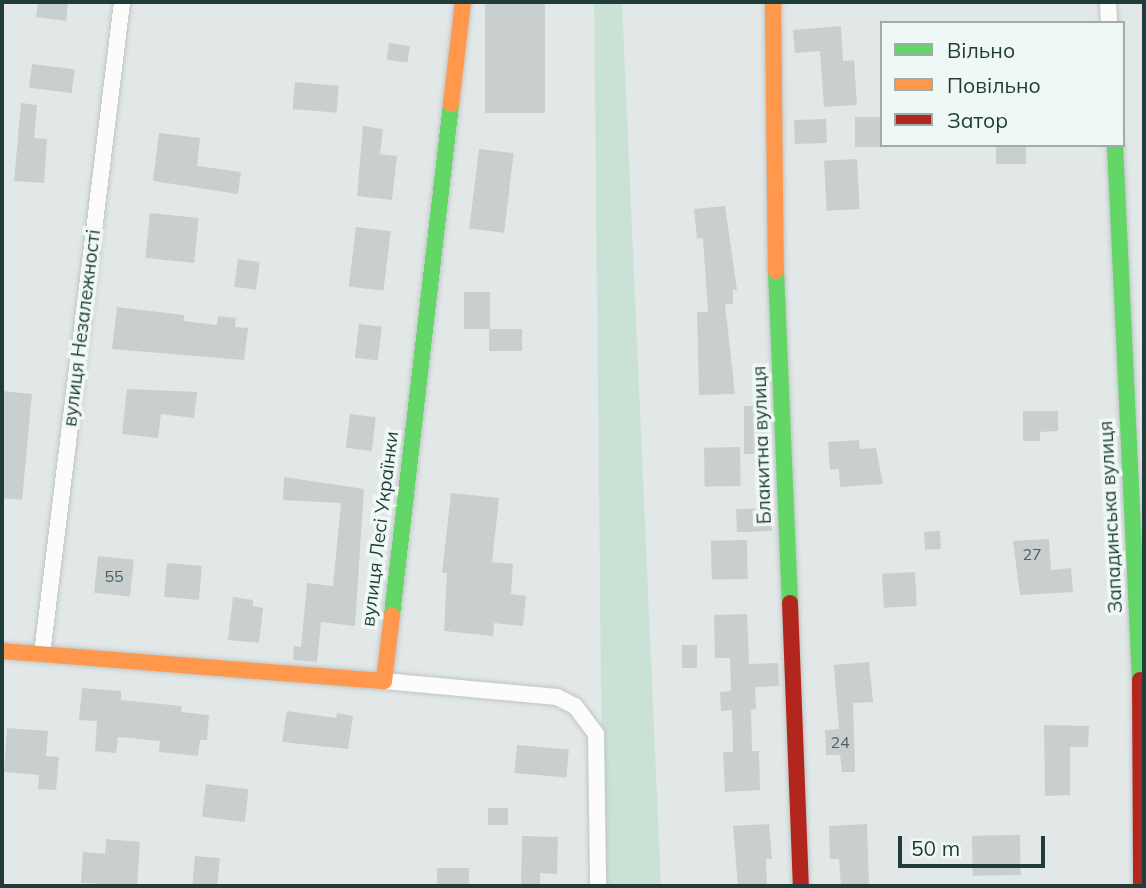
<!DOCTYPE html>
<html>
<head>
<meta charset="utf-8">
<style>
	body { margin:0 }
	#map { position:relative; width:1146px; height:888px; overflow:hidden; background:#e2e8e7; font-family:Mulish,sans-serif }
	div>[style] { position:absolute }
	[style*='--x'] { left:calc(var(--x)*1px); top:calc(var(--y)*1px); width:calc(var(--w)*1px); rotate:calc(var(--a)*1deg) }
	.green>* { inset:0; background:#cae2d6 }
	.building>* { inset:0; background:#c9cfce; transform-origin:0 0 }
	.roads { filter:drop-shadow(0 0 2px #bfc5c4) drop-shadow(0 0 2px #bfc5c4) }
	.street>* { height:16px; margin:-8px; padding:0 8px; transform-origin:8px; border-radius:8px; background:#fbfcfb }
	.fast>* { height:16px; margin:-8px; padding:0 8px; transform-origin:8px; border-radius:8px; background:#63d668 }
	.slow>* { height:16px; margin:-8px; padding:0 8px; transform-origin:8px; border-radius:8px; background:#ff974d }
	.jam>* { height:16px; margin:-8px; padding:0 8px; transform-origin:8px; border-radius:8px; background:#b3261e }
	span { translate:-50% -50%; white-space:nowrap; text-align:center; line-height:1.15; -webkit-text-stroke:7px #f0f8f5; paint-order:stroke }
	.number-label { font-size:16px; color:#4a6260 }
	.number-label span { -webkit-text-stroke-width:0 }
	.street-label { font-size:19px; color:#1f3c3a }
	.frame { position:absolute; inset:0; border:4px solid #1f3c3a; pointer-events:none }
	.legend { position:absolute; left:880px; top:21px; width:245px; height:126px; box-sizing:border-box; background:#f0f8f5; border:2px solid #9cadaa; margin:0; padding:9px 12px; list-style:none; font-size:21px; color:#1f3c3a }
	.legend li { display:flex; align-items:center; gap:14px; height:35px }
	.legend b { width:35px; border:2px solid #9cadaa }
	.scale { position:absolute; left:898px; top:836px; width:147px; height:32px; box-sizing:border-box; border:4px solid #1f3c3a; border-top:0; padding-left:9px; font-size:21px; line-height:24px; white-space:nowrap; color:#1f3c3a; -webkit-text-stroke:5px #f0f8f5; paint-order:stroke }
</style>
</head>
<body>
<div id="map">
	<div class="green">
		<i style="clip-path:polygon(594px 2px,622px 2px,661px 886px,603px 886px)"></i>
	</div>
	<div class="building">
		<i style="clip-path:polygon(38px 2px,68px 2px,66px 21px,36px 17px)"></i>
		<i style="left:485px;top:2px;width:60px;height:111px"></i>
		<i style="clip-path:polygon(841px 26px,843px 61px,854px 60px,857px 105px,824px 107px,820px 51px,795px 53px,793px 30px)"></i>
		<i style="left:389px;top:43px;width:21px;height:17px;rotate:8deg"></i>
		<i style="left:32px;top:64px;width:43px;height:24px;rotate:7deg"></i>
		<i style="left:295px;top:82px;width:44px;height:27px;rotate:5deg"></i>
		<i style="clip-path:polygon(21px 103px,37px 105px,34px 138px,47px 139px,44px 183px,14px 181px)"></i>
		<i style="left:882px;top:117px;width:30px;height:27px;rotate:90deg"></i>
		<i style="left:826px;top:119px;width:24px;height:32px;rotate:88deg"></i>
		<i style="clip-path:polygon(363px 126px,383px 129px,380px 154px,397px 156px,392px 200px,357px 196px)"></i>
		<i style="clip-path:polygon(159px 133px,200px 138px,197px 166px,241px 172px,238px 194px,153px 181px)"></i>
		<i style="left:996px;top:145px;width:30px;height:19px"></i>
		<i style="left:479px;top:149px;width:35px;height:80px;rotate:7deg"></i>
		<i style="left:857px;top:159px;width:50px;height:33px;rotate:87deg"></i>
		<i style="clip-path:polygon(725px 206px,737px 290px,733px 290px,733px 304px,725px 304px,735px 394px,699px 395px,697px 312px,708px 312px,703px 238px,697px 239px,694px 209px)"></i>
		<i style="left:150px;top:213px;width:49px;height:45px;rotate:6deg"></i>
		<i style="left:356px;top:227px;width:35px;height:60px;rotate:7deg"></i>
		<i style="left:238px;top:259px;width:22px;height:28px;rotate:8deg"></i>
		<i style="left:464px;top:292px;width:26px;height:37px"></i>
		<i style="clip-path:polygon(117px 307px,184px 315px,184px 321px,217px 325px,218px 316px,236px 318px,235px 327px,248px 328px,244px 360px,112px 349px)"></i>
		<i style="left:359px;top:324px;width:23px;height:34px;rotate:7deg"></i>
		<i style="left:489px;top:329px;width:33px;height:22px"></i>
		<i style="clip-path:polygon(127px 389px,197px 392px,194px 418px,161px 414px,158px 438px,122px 434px)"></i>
		<i style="clip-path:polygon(2px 391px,32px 394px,22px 500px,2px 498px)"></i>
		<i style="left:744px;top:406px;width:22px;height:48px"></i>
		<i style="clip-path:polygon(1023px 411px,1058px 411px,1058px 431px,1040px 432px,1040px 441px,1023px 441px)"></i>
		<i style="left:350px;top:414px;width:26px;height:34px;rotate:7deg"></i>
		<i style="clip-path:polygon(859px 440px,860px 449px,876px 448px,883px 484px,840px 487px,839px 469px,830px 470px,828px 442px)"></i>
		<i style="left:740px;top:447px;width:39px;height:36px;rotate:89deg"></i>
		<i style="clip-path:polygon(284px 477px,364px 489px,355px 626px,321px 622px,317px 662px,293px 660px,294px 646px,301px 647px,307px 583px,333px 586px,341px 503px,283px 500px)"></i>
		<i style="clip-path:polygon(451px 493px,499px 498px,492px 562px,513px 564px,511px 594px,526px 596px,523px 626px,494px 623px,493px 636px,444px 631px,447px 573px,442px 573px)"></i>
		<i style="left:771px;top:508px;width:23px;height:35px;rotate:88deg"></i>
		<i style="left:940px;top:531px;width:18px;height:16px;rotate:87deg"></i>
		<i style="clip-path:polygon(1049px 539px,1051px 570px,1071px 568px,1073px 592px,1020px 595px,1013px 541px)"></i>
		<i style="left:747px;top:540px;width:39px;height:36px;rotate:89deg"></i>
		<i style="left:98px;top:556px;width:36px;height:37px;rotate:6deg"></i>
		<i style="left:167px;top:563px;width:35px;height:34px;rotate:5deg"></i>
		<i style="left:915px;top:572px;width:34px;height:33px;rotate:87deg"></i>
		<i style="clip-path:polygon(233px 597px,253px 600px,253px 606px,263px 608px,259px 643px,228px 640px)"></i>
		<i style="clip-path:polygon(747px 614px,749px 664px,778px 663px,779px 686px,755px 687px,756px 709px,751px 710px,752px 751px,759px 751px,760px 790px,725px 792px,723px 752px,733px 752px,732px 710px,721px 711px,720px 692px,731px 691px,730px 658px,715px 658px,714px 615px)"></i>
		<i style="left:682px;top:645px;width:15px;height:23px"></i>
		<i style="clip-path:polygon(869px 662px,873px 702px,853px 703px,855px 772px,842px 772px,840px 755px,826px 755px,825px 730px,839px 729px,834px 665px)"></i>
		<i style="clip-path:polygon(82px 688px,121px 691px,121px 700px,182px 706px,181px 712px,209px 715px,207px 740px,200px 740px,198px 756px,159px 752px,160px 741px,118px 737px,116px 753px,95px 751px,97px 721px,79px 720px)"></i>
		<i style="clip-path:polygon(287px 711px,336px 718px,337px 713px,353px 716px,348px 749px,282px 742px)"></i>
		<i style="clip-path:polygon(1044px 725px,1089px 726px,1088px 747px,1070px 747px,1070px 795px,1045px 796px)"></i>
		<i style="clip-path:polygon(7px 728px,48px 731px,46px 756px,59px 757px,56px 790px,38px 789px,39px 775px,4px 772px)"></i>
		<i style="left:517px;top:745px;width:52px;height:28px;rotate:5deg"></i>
		<i style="left:206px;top:784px;width:43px;height:33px;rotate:7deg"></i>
		<i style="left:488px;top:808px;width:20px;height:17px"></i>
		<i style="clip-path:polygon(769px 824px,772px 859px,766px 859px,767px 886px,738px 886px,733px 826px)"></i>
		<i style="clip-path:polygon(867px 824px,869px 886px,841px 886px,839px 859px,830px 859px,829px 826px)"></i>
		<i style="left:1020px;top:835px;width:40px;height:48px;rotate:89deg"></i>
		<i style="clip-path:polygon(522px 836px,558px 837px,557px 874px,540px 873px,540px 886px,521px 886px)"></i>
		<i style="clip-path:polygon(106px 839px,140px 842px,137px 886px,81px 883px,83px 852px,105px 854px)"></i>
		<i style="left:195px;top:856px;width:25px;height:30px;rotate:5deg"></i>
		<i style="left:437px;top:868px;width:32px;height:18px"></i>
	</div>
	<div class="roads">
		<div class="street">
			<i style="--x:1108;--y:2;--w:21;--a:87"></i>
			<i style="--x:42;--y:654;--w:657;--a:-83"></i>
			<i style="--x:384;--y:681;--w:174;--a:5.3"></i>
			<i style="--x:557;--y:697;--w:20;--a:27"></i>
			<i style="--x:575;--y:706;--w:35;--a:53"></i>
			<i style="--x:596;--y:734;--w:152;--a:89.2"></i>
		</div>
		<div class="fast">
			<i style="--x:1115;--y:145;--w:536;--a:87.32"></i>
			<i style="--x:776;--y:271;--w:332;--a:87.6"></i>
			<i style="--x:392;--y:615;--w:514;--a:-83.41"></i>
		</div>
		<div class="slow">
			<i style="--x:773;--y:2;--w:269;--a:89.4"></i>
			<i style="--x:451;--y:104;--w:103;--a:-83.3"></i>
			<i style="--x:2;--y:651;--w:383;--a:4.5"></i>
			<i style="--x:384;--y:681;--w:66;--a:-83.1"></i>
		</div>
		<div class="jam">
			<i style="--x:790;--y:603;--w:283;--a:87.8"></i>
			<i style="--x:1140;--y:680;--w:206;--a:89.7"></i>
		</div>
	</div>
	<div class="number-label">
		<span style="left:1032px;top:554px">27</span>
		<span style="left:114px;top:576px">55</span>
		<span style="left:840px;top:742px">24</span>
	</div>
	<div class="street-label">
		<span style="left:82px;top:328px;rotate:-83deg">вулиця Незалежності</span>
		<span style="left:762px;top:445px;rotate:-92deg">Блакитна вулиця</span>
		<span style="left:1111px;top:517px;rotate:-93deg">Западинська вулиця</span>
		<span style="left:380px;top:529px;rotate:-83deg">вулиця Лесі Українки</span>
	</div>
	<div class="frame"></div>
	<ul class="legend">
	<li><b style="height:9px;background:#63d668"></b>Вільно</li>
	<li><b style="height:9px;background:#ff974d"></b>Повільно</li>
	<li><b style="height:9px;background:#b3261e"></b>Затор</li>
	</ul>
	<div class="scale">50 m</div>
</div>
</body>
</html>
